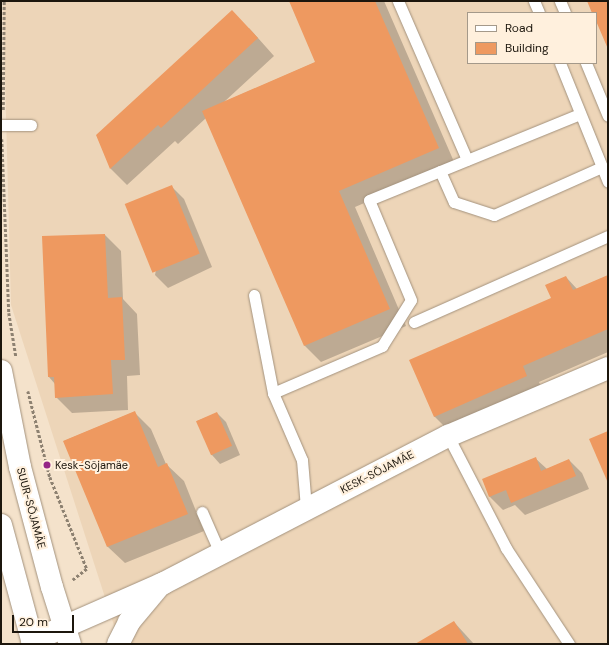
<!DOCTYPE html>
<html>
<head>
<meta charset="utf-8">
<style>
	body { margin:0 }
	#map { position:relative; width:609px; height:645px; overflow:hidden; background:#f4e2cb; font-family:"DM Sans",sans-serif }
	div>[style] { position:absolute }
	[style*='--x'] { left:calc(var(--x)*1px); top:calc(var(--y)*1px); width:calc(var(--w)*1px); rotate:calc(var(--a)*1deg) }
	.built>* { inset:0; background:#edd5b8 }
	.shadow>* { inset:0; background:#0003 }
	.building>* { inset:0; background:#ee9960; transform-origin:0 0 }
	.path>* { height:2.5px; margin-top:-1.25px; transform-origin:0; background:repeating-linear-gradient(90deg,#8d8171 0 3px,transparent 0 5px) }
	.roads { filter:drop-shadow(0 0 1px #a3927d) drop-shadow(0 0 1px #a3927d) }
	.lane>* { height:11px; margin:-5.5px; padding:0 5.5px; transform-origin:5.5px; border-radius:5.5px; background:#fff }
	.street>* { height:22px; margin:-11px; padding:0 11px; transform-origin:11px; border-radius:11px; background:#fff }
	.secondary>* { height:22px; margin:-11px; padding:0 11px; transform-origin:11px; border-radius:11px; background:#fff }
	.dots>* { width:11px; height:11px; translate:-50% -50%; box-sizing:border-box; border:2px solid #fff0dd; border-radius:50% }
	span { translate:-50% -50%; white-space:nowrap; text-align:center; line-height:1.15; -webkit-text-stroke:4px #fff0dd; paint-order:stroke }
	.poi-label { font-size:11px; color:#1c160d }
	.left { translate:0 -50%; text-align:left }
	.street-label { font-size:11px; color:#1c160d }
	.frame { position:absolute; inset:0; border:2px solid #1c160d; pointer-events:none }
	.legend { position:absolute; left:467px; top:12px; width:130px; height:52px; box-sizing:border-box; background:#fff0dd; border:1px solid #a4998a; margin:0; padding:5px 7px; list-style:none; font-size:12px; color:#1c160d }
	.legend li { display:flex; align-items:center; gap:8px; height:20px }
	.legend b { width:20px; border:1px solid #a4998a }
	.scale { position:absolute; left:12px; top:615px; width:62px; height:18px; box-sizing:border-box; border:2px solid #1c160d; border-top:0; padding-left:5px; font-size:12px; line-height:14px; white-space:nowrap; color:#1c160d; -webkit-text-stroke:3px #fff0dd; paint-order:stroke }
</style>
</head>
<body>
<div id="map">
	<div class="built">
		<i style="clip-path:polygon(evenodd,3px 1px,608px 1px,608px 644px,120px 644px,11px 305px,3px 1px,468px 13px,596px 13px,596px 63px,468px 63px,468px 13px)"></i>
	</div>
	<div class="shadow">
		<i style="clip-path:polygon(299px 1px,384px 1px,455px 164px,355px 207px,406px 326px,321px 362px,305px 346px,206px 118px,178px 144px,175px 141px,127px 185px,111px 169px,97px 136px,249px 28px,274px 56px,224px 102px,316px 62px)"></i>
		<i style="clip-path:polygon(171px 186px,184px 199px,212px 267px,168px 288px,155px 275px)"></i>
		<i style="clip-path:polygon(105px 235px,121px 251px,123px 299px,137px 314px,140px 375px,127px 376px,128px 410px,72px 413px,56px 397px,55px 384px,49px 377px,43px 237px)"></i>
		<i style="clip-path:polygon(608px 276px,608px 352px,539px 382px,543px 392px,451px 433px,434px 416px,553px 298px,566px 277px,577px 289px)"></i>
		<i style="clip-path:polygon(134px 412px,151px 429px,166px 464px,184px 481px,204px 531px,125px 563px,108px 547px,64px 441px)"></i>
		<i style="clip-path:polygon(217px 413px,226px 422px,240px 455px,220px 464px,212px 455px,197px 421px)"></i>
		<i style="clip-path:polygon(535px 458px,547px 469px,569px 460px,582px 473px,589px 489px,525px 515px,515px 505px,503px 510px,490px 497px,483px 480px)"></i>
		<i style="clip-path:polygon(454px 622px,474px 644px,417px 644px)"></i>
	</div>
	<div class="building">
		<i style="clip-path:polygon(289px 1px,375px 1px,439px 148px,339px 191px,390px 309px,304px 346px,202px 111px,315px 62px)"></i>
		<i style="clip-path:polygon(587px 1px,608px 1px,608px 49px,596px 21px,596px 13px,592px 13px)"></i>
		<i style="clip-path:polygon(232px 10px,258px 38px,161px 128px,158px 125px,110px 169px,96px 135px)"></i>
		<i style="left:172px;top:185px;width:74px;height:51px;rotate:68deg"></i>
		<i style="clip-path:polygon(105px 234px,108px 298px,122px 297px,125px 360px,111px 360px,113px 394px,55px 398px,54px 377px,48px 377px,42px 236px)"></i>
		<i style="clip-path:polygon(608px 275px,608px 329px,523px 366px,527px 376px,434px 417px,409px 360px,551px 298px,545px 285px,566px 276px,573px 290px)"></i>
		<i style="clip-path:polygon(135px 411px,158px 467px,167px 463px,188px 514px,107px 547px,63px 441px)"></i>
		<i style="left:217px;top:412px;width:37px;height:23px;rotate:66deg"></i>
		<i style="clip-path:polygon(608px 431px,608px 483px,589px 439px)"></i>
		<i style="clip-path:polygon(536px 457px,541px 471px,569px 459px,576px 476px,511px 503px,506px 490px,489px 497px,482px 479px)"></i>
		<i style="clip-path:polygon(454px 621px,468px 644px,415px 644px)"></i>
	</div>
	<div class="path">
		<i style="--x:3;--y:110;--w:109;--a:-89.5"></i>
		<i style="--x:2;--y:139;--w:174;--a:87.7"></i>
		<i style="--x:9;--y:313;--w:44;--a:80.8"></i>
		<i style="--x:28;--y:391;--w:89;--a:75.7"></i>
		<i style="--x:50;--y:477;--w:99;--a:68.1"></i>
		<i style="--x:87;--y:569;--w:18;--a:142"></i>
	</div>
	<div class="roads">
		<div class="lane">
			<i style="--x:398;--y:1;--w:173;--a:66.5"></i>
			<i style="--x:534;--y:1;--w:13;--a:67"></i>
			<i style="--x:560;--y:1;--w:13;--a:67"></i>
			<i style="--x:560;--y:63;--w:128;--a:68"></i>
			<i style="--x:586;--y:63;--w:57;--a:67.5"></i>
			<i style="--x:1;--y:125;--w:30;--a:0"></i>
			<i style="--x:440;--y:171;--w:34;--a:66"></i>
			<i style="--x:454;--y:202;--w:42;--a:18"></i>
			<i style="--x:494;--y:215;--w:118;--a:-24"></i>
			<i style="--x:254;--y:295;--w:100;--a:79"></i>
			<i style="--x:273;--y:393;--w:73;--a:66.6"></i>
			<i style="--x:302;--y:460;--w:48;--a:85.2"></i>
			<i style="--x:414;--y:322;--w:212;--a:-23.9"></i>
			<i style="--x:273;--y:393;--w:119;--a:-23.3"></i>
			<i style="--x:382;--y:346;--w:54;--a:-57.8"></i>
			<i style="--x:411;--y:300;--w:108;--a:-112.8"></i>
			<i style="--x:369;--y:200;--w:228;--a:-22.2"></i>
			<i style="--x:448;--y:436;--w:126;--a:62.6"></i>
			<i style="--x:506;--y:548;--w:115;--a:56.7"></i>
			<i style="--x:202;--y:512;--w:45;--a:66.3"></i>
		</div>
		<div class="street">
			<i style="--x:32;--y:641;--w:144;--a:-23.7"></i>
			<i style="--x:164;--y:583;--w:320;--a:-27.4"></i>
			<i style="--x:448;--y:436;--w:174;--a:-23"></i>
		</div>
		<div class="secondary">
			<i style="--x:1;--y:371;--w:98;--a:78.8"></i>
			<i style="--x:20;--y:467;--w:124;--a:75.1"></i>
			<i style="--x:52;--y:587;--w:60;--a:72.5"></i>
			<i style="--x:1;--y:525;--w:123;--a:74.9"></i>
			<i style="--x:118;--y:644;--w:25;--a:-63"></i>
			<i style="--x:129;--y:622;--w:48;--a:-50"></i>
		</div>
	</div>
	<div class="dots">
		<i style="left:47px;top:465px;background:#952687"></i>
	</div>
	<div class="poi-label">
		<span class="left" style="left:55px;top:465px">Kesk-Sõjamäe</span>
	</div>
	<div class="street-label">
		<span style="left:377px;top:472px;rotate:-27deg">KESK-SÕJAMÄE</span>
		<span style="left:31px;top:508px;rotate:75deg">SUUR-SÕJAMÄE</span>
	</div>
	<div class="frame"></div>
	<ul class="legend">
	<li><b style="height:5px;background:#fff"></b>Road</li>
	<li><b style="height:11px;background:#ee9960"></b>Building</li>
	</ul>
	<div class="scale">20 m</div>
</div>
</body>
</html>
